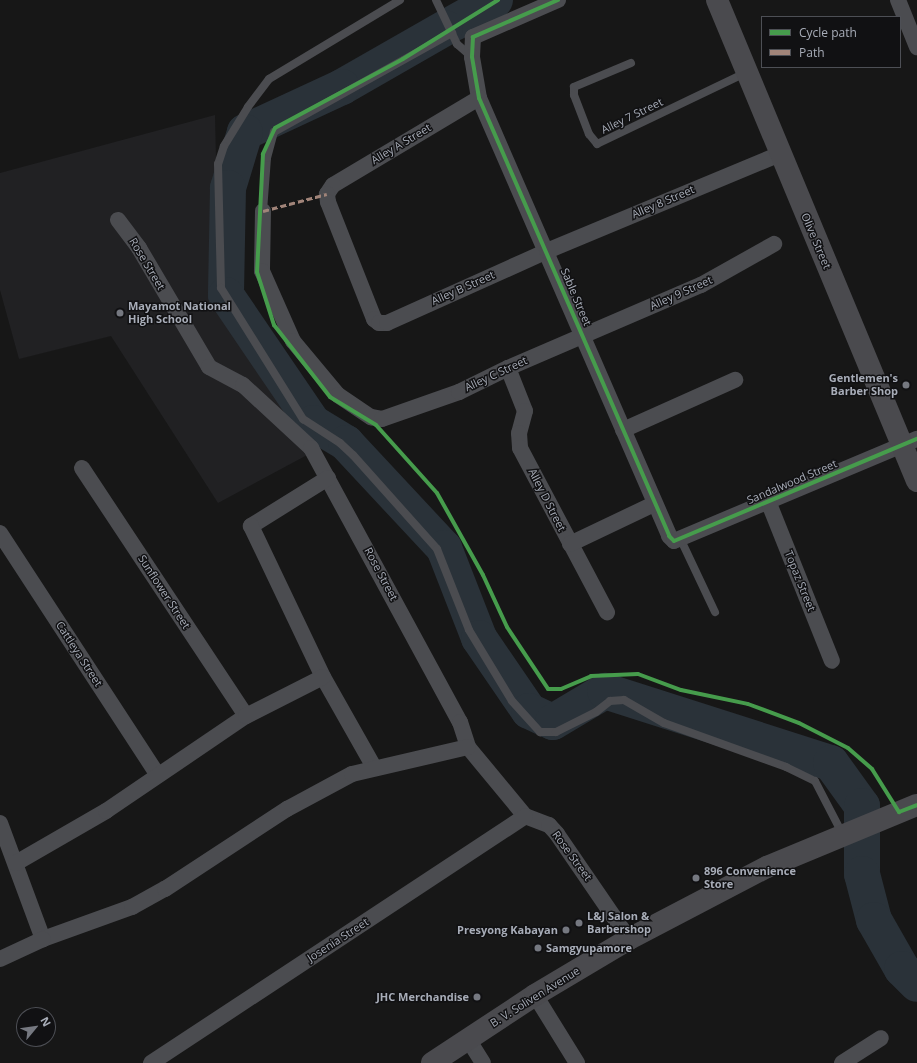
<!DOCTYPE html>
<html>
<head>
<meta charset="utf-8">
<style>
	body { margin:0 }
	#map { position:relative; width:917px; height:1063px; overflow:hidden; background:#171717; font-family:"Open Sans",sans-serif }
	div>[style] { position:absolute }
	[style*='--x'] { left:calc(var(--x)*1px); top:calc(var(--y)*1px); width:calc(var(--w)*1px); rotate:calc(var(--a)*1deg) }
	.built>* { inset:0; background:#212123 }
	.river>* { height:36px; margin:-18px; padding:0 18px; transform-origin:18px; border-radius:18px; background:#2a3239 }
	.lane>* { height:8px; margin:-4px; padding:0 4px; transform-origin:4px; border-radius:4px; background:#4b4c50 }
	.street>* { height:16px; margin:-8px; padding:0 8px; transform-origin:8px; border-radius:8px; background:#4b4c50 }
	.secondary>* { height:22px; margin:-11px; padding:0 11px; transform-origin:11px; border-radius:11px; background:#4a4a4e }
	.quiet>* { height:3px; margin-top:-1.5px; transform-origin:0; background:repeating-linear-gradient(90deg,#a18479 0 6px,transparent 0 9px) }
	.cycleway>* { height:4px; margin:-2px; padding:0 2px; transform-origin:2px; border-radius:2px; background:#469c4c }
	.dots>* { width:11px; height:11px; translate:-50% -50%; box-sizing:border-box; border:2px solid #111113; border-radius:50% }
	span { translate:-50% -50%; white-space:nowrap; text-align:center; line-height:1.15; -webkit-text-stroke:3px #111113; paint-order:stroke }
	.street-label { font-size:11px; color:#a8adb8 }
	.poi-label { font-size:11px; color:#a8adb8; font-weight:700 }
	.left { translate:0 -50%; text-align:left }
	.right { translate:-100% -50%; text-align:right }
	.legend { position:absolute; left:761px; top:16px; width:140px; height:52px; box-sizing:border-box; background:#111113; border:1px solid #4d4f55; margin:0; padding:5px 7px; list-style:none; font-size:12px; color:#a8adb8 }
	.legend li { display:flex; align-items:center; gap:8px; height:20px }
	.legend b { width:20px; border:1px solid #4d4f55 }
	.north { position:absolute; left:16px; top:1007px; width:40px; height:40px; box-sizing:border-box; background:#111113; border:1px solid #4d4f55; border-radius:50%; rotate:61deg; font-size:11px; font-weight:700; line-height:16px; text-align:center; color:#a8adb8 }
	.north::after { content:''; display:block; margin:auto; width:14px; height:18px; background:#757880; clip-path:polygon(50% 0,100% 100%,50% 72%,0 100%) }
</style>
</head>
<body>
<div id="map">
	<div class="built">
		<i style="clip-path:polygon(215px 115px,219px 287px,309px 454px,218px 503px,111px 336px,19px 359px,0 290px,0 173px)"></i>
	</div>
	<div class="river">
		<i style="--x:454;--y:23;--w:47;--a:-29.3"></i>
		<i style="--x:445;--y:28;--w:119;--a:150.2"></i>
		<i style="--x:342;--y:87;--w:107;--a:155.1"></i>
		<i style="--x:245;--y:132;--w:59;--a:106.9"></i>
		<i style="--x:228;--y:188;--w:107;--a:91.1"></i>
		<i style="--x:226;--y:295;--w:155;--a:55.8"></i>
		<i style="--x:313;--y:423;--w:39;--a:31"></i>
		<i style="--x:346;--y:443;--w:144;--a:47"></i>
		<i style="--x:444;--y:548;--w:97;--a:68.7"></i>
		<i style="--x:479;--y:638;--w:88;--a:55.6"></i>
		<i style="--x:529;--y:711;--w:26;--a:25"></i>
		<i style="--x:553;--y:722;--w:61;--a:-30.8"></i>
		<i style="--x:605;--y:691;--w:237;--a:17.7"></i>
		<i style="--x:831;--y:763;--w:53;--a:54.2"></i>
		<i style="--x:862;--y:806;--w:68;--a:90"></i>
		<i style="--x:862;--y:874;--w:48;--a:75.4"></i>
		<i style="--x:874;--y:920;--w:56;--a:60.3"></i>
		<i style="--x:902;--y:969;--w:21;--a:45"></i>
	</div>
	<div class="lane">
		<i style="--x:400;--y:0;--w:153;--a:148.9"></i>
		<i style="--x:269;--y:79;--w:35;--a:127"></i>
		<i style="--x:248;--y:107;--w:46;--a:121.6"></i>
		<i style="--x:224;--y:146;--w:19;--a:108"></i>
		<i style="--x:218;--y:164;--w:124;--a:88.6"></i>
		<i style="--x:221;--y:288;--w:155;--a:58"></i>
		<i style="--x:303;--y:419;--w:44;--a:33"></i>
		<i style="--x:340;--y:443;--w:18;--a:43"></i>
		<i style="--x:353;--y:455;--w:126;--a:48.2"></i>
		<i style="--x:437;--y:549;--w:87;--a:68.4"></i>
		<i style="--x:469;--y:630;--w:83;--a:58.8"></i>
		<i style="--x:512;--y:701;--w:42;--a:47.9"></i>
		<i style="--x:540;--y:732;--w:16;--a:0"></i>
		<i style="--x:556;--y:732;--w:45;--a:-26.6"></i>
		<i style="--x:596;--y:712;--w:18;--a:-38"></i>
		<i style="--x:610;--y:701;--w:14;--a:-4"></i>
		<i style="--x:624;--y:700;--w:46;--a:29.9"></i>
		<i style="--x:664;--y:723;--w:130;--a:19.8"></i>
		<i style="--x:786;--y:767;--w:32;--a:26"></i>
		<i style="--x:815;--y:781;--w:61;--a:62.6"></i>
		<i style="--x:436;--y:0;--w:49;--a:64.5"></i>
		<i style="--x:457;--y:44;--w:20;--a:41"></i>
		<i style="--x:631;--y:63;--w:62;--a:157.2"></i>
		<i style="--x:574;--y:87;--w:8;--a:90"></i>
		<i style="--x:574;--y:95;--w:42;--a:69"></i>
		<i style="--x:589;--y:134;--w:13;--a:51"></i>
		<i style="--x:597;--y:144;--w:164;--a:-25.6"></i>
		<i style="--x:263;--y:211;--w:53;--a:-85.7"></i>
		<i style="--x:267;--y:158;--w:27;--a:-75"></i>
		<i style="--x:274;--y:132;--w:204;--a:-29.1"></i>
		<i style="--x:680;--y:538;--w:82;--a:64.7"></i>
	</div>
	<div class="street">
		<i style="--x:558;--y:0;--w:93;--a:156.5"></i>
		<i style="--x:473;--y:37;--w:20;--a:93"></i>
		<i style="--x:472;--y:57;--w:42;--a:80.3"></i>
		<i style="--x:479;--y:98;--w:477;--a:66.5"></i>
		<i style="--x:669;--y:536;--w:7;--a:45"></i>
		<i style="--x:674;--y:541;--w:264;--a:-22.8"></i>
		<i style="--x:898;--y:0;--w:51;--a:68"></i>
		<i style="--x:479;--y:98;--w:170;--a:149.2"></i>
		<i style="--x:333;--y:185;--w:11;--a:124"></i>
		<i style="--x:327;--y:194;--w:8;--a:83"></i>
		<i style="--x:328;--y:202;--w:126;--a:68.5"></i>
		<i style="--x:374;--y:319;--w:6;--a:39"></i>
		<i style="--x:379;--y:323;--w:8;--a:0"></i>
		<i style="--x:387;--y:323;--w:175;--a:-24.2"></i>
		<i style="--x:547;--y:251;--w:252;--a:-22.6"></i>
		<i style="--x:263;--y:211;--w:60;--a:91"></i>
		<i style="--x:262;--y:271;--w:77;--a:66.1"></i>
		<i style="--x:293;--y:341;--w:70;--a:50.2"></i>
		<i style="--x:338;--y:395;--w:40;--a:34"></i>
		<i style="--x:371;--y:417;--w:11;--a:10"></i>
		<i style="--x:382;--y:419;--w:82;--a:-19.3"></i>
		<i style="--x:459;--y:392;--w:55;--a:-26.1"></i>
		<i style="--x:508;--y:368;--w:210;--a:-23.3"></i>
		<i style="--x:701;--y:285;--w:84;--a:-29.3"></i>
		<i style="--x:118;--y:220;--w:35;--a:53"></i>
		<i style="--x:139;--y:248;--w:138;--a:59.5"></i>
		<i style="--x:209;--y:367;--w:38;--a:28"></i>
		<i style="--x:243;--y:385;--w:93;--a:42.8"></i>
		<i style="--x:311;--y:448;--w:312;--a:61.5"></i>
		<i style="--x:460;--y:722;--w:26;--a:72"></i>
		<i style="--x:468;--y:747;--w:89;--a:50.4"></i>
		<i style="--x:525;--y:816;--w:26;--a:21"></i>
		<i style="--x:549;--y:825;--w:12;--a:48"></i>
		<i style="--x:557;--y:834;--w:127;--a:55.6"></i>
		<i style="--x:508;--y:368;--w:46;--a:68.4"></i>
		<i style="--x:525;--y:411;--w:23;--a:105"></i>
		<i style="--x:519;--y:433;--w:15;--a:86"></i>
		<i style="--x:520;--y:448;--w:186;--a:62.1"></i>
		<i style="--x:623;--y:430;--w:123;--a:-24.1"></i>
		<i style="--x:82;--y:468;--w:297;--a:56.5"></i>
		<i style="--x:328;--y:478;--w:91;--a:148.1"></i>
		<i style="--x:251;--y:526;--w:167;--a:64.5"></i>
		<i style="--x:323;--y:677;--w:103;--a:60.5"></i>
		<i style="--x:768;--y:501;--w:172;--a:68.2"></i>
		<i style="--x:0;--y:533;--w:289;--a:56.9"></i>
		<i style="--x:570;--y:544;--w:93;--a:-25.5"></i>
		<i style="--x:0;--y:823;--w:124;--a:69.7"></i>
		<i style="--x:43;--y:939;--w:95;--a:-19.8"></i>
		<i style="--x:132;--y:907;--w:38;--a:-29"></i>
		<i style="--x:165;--y:889;--w:146;--a:-33.3"></i>
		<i style="--x:287;--y:809;--w:74;--a:-28.3"></i>
		<i style="--x:352;--y:774;--w:119;--a:-13.1"></i>
		<i style="--x:16;--y:863;--w:104;--a:-30"></i>
		<i style="--x:106;--y:811;--w:169;--a:-34.2"></i>
		<i style="--x:246;--y:716;--w:86;--a:-26.9"></i>
		<i style="--x:0;--y:959;--w:47;--a:-24.9"></i>
		<i style="--x:535;--y:995;--w:80;--a:58.3"></i>
		<i style="--x:468;--y:1039;--w:28;--a:58"></i>
		<i style="--x:151;--y:1063;--w:448;--a:-33.4"></i>
		<i style="--x:842;--y:1063;--w:46;--a:-32.7"></i>
	</div>
	<div class="secondary">
		<i style="--x:717;--y:0;--w:521;--a:67.42"></i>
		<i style="--x:432;--y:1063;--w:123;--a:-33.4"></i>
		<i style="--x:535;--y:995;--w:109;--a:-30.8"></i>
		<i style="--x:629;--y:939;--w:156;--a:-27.6"></i>
		<i style="--x:767;--y:867;--w:162;--a:-22.5"></i>
	</div>
	<div class="quiet">
		<i style="--x:263;--y:211;--w:66;--a:-14.9"></i>
	</div>
	<div class="cycleway">
		<i style="--x:498;--y:0;--w:112;--a:148.2"></i>
		<i style="--x:403;--y:59;--w:145;--a:151.7"></i>
		<i style="--x:275;--y:128;--w:29;--a:115"></i>
		<i style="--x:263;--y:154;--w:118;--a:92.9"></i>
		<i style="--x:257;--y:272;--w:56;--a:72.2"></i>
		<i style="--x:274;--y:325;--w:91;--a:52.1"></i>
		<i style="--x:330;--y:397;--w:54;--a:31.3"></i>
		<i style="--x:376;--y:425;--w:91;--a:48.1"></i>
		<i style="--x:437;--y:493;--w:94;--a:60.7"></i>
		<i style="--x:483;--y:575;--w:57;--a:65.2"></i>
		<i style="--x:507;--y:627;--w:74;--a:56.5"></i>
		<i style="--x:548;--y:689;--w:13;--a:0"></i>
		<i style="--x:561;--y:689;--w:33;--a:-23"></i>
		<i style="--x:591;--y:676;--w:47;--a:-2.4"></i>
		<i style="--x:638;--y:674;--w:46;--a:20.4"></i>
		<i style="--x:681;--y:690;--w:68;--a:11.8"></i>
		<i style="--x:748;--y:704;--w:54;--a:20.4"></i>
		<i style="--x:799;--y:723;--w:55;--a:27"></i>
		<i style="--x:848;--y:748;--w:32;--a:41"></i>
		<i style="--x:872;--y:769;--w:51;--a:57.9"></i>
		<i style="--x:899;--y:812;--w:19;--a:-21"></i>
		<i style="--x:558;--y:0;--w:93;--a:156.5"></i>
		<i style="--x:473;--y:37;--w:20;--a:93"></i>
		<i style="--x:472;--y:57;--w:42;--a:80.3"></i>
		<i style="--x:479;--y:98;--w:477;--a:66.5"></i>
		<i style="--x:669;--y:536;--w:7;--a:45"></i>
		<i style="--x:674;--y:541;--w:264;--a:-22.8"></i>
	</div>
	<div class="dots">
		<i style="left:120px;top:313px;background:#757880"></i>
		<i style="left:906px;top:385px;background:#757880"></i>
		<i style="left:696px;top:878px;background:#757880"></i>
		<i style="left:579px;top:923px;background:#757880"></i>
		<i style="left:566px;top:930px;background:#757880"></i>
		<i style="left:538px;top:948px;background:#757880"></i>
		<i style="left:477px;top:997px;background:#757880"></i>
	</div>
	<div class="street-label">
		<span style="left:632px;top:116px;rotate:-26deg">Alley 7 Street</span>
		<span style="left:401px;top:144px;rotate:-31deg">Alley A Street</span>
		<span style="left:663px;top:202px;rotate:-23deg">Alley 8 Street</span>
		<span style="left:816px;top:241px;rotate:67deg">Olive Street</span>
		<span style="left:147px;top:264px;rotate:59deg">Rose Street</span>
		<span style="left:463px;top:288px;rotate:-24deg">Alley B Street</span>
		<span style="left:681px;top:293px;rotate:-24deg">Alley 9 Street</span>
		<span style="left:576px;top:297px;rotate:67deg">Sable Street</span>
		<span style="left:496px;top:374px;rotate:-25deg">Alley C Street</span>
		<span style="left:792px;top:482px;rotate:-23deg">Sandalwood Street</span>
		<span style="left:547px;top:500px;rotate:63deg">Alley D Street</span>
		<span style="left:381px;top:574px;rotate:62deg">Rose Street</span>
		<span style="left:800px;top:581px;rotate:68deg">Topaz Street</span>
		<span style="left:164px;top:592px;rotate:57deg">Sunflower Street</span>
		<span style="left:79px;top:654px;rotate:57deg">Cattleya Street</span>
		<span style="left:572px;top:856px;rotate:54deg">Rose Street</span>
		<span style="left:338px;top:940px;rotate:-33deg">Josenia Street</span>
		<span style="left:535px;top:997px;rotate:-32deg">B. V. Soliven Avenue</span>
	</div>
	<div class="poi-label">
		<span class="left" style="left:128px;top:313px">Mayamot National<br>High School</span>
		<span class="right" style="left:898px;top:385px">Gentlemen's<br>Barber Shop</span>
		<span class="left" style="left:704px;top:878px">896 Convenience<br>Store</span>
		<span class="left" style="left:587px;top:923px">L&amp;J Salon &amp;<br>Barbershop</span>
		<span class="right" style="left:558px;top:930px">Presyong Kabayan</span>
		<span class="left" style="left:546px;top:948px">Samgyupamore</span>
		<span class="right" style="left:469px;top:997px">JHC Merchandise</span>
	</div>
	<ul class="legend">
	<li><b style="height:5px;background:#469c4c"></b>Cycle path</li>
	<li><b style="height:5px;background:#a18479"></b>Path</li>
	</ul>
	<div class="north">N</div>
</div>
</body>
</html>
